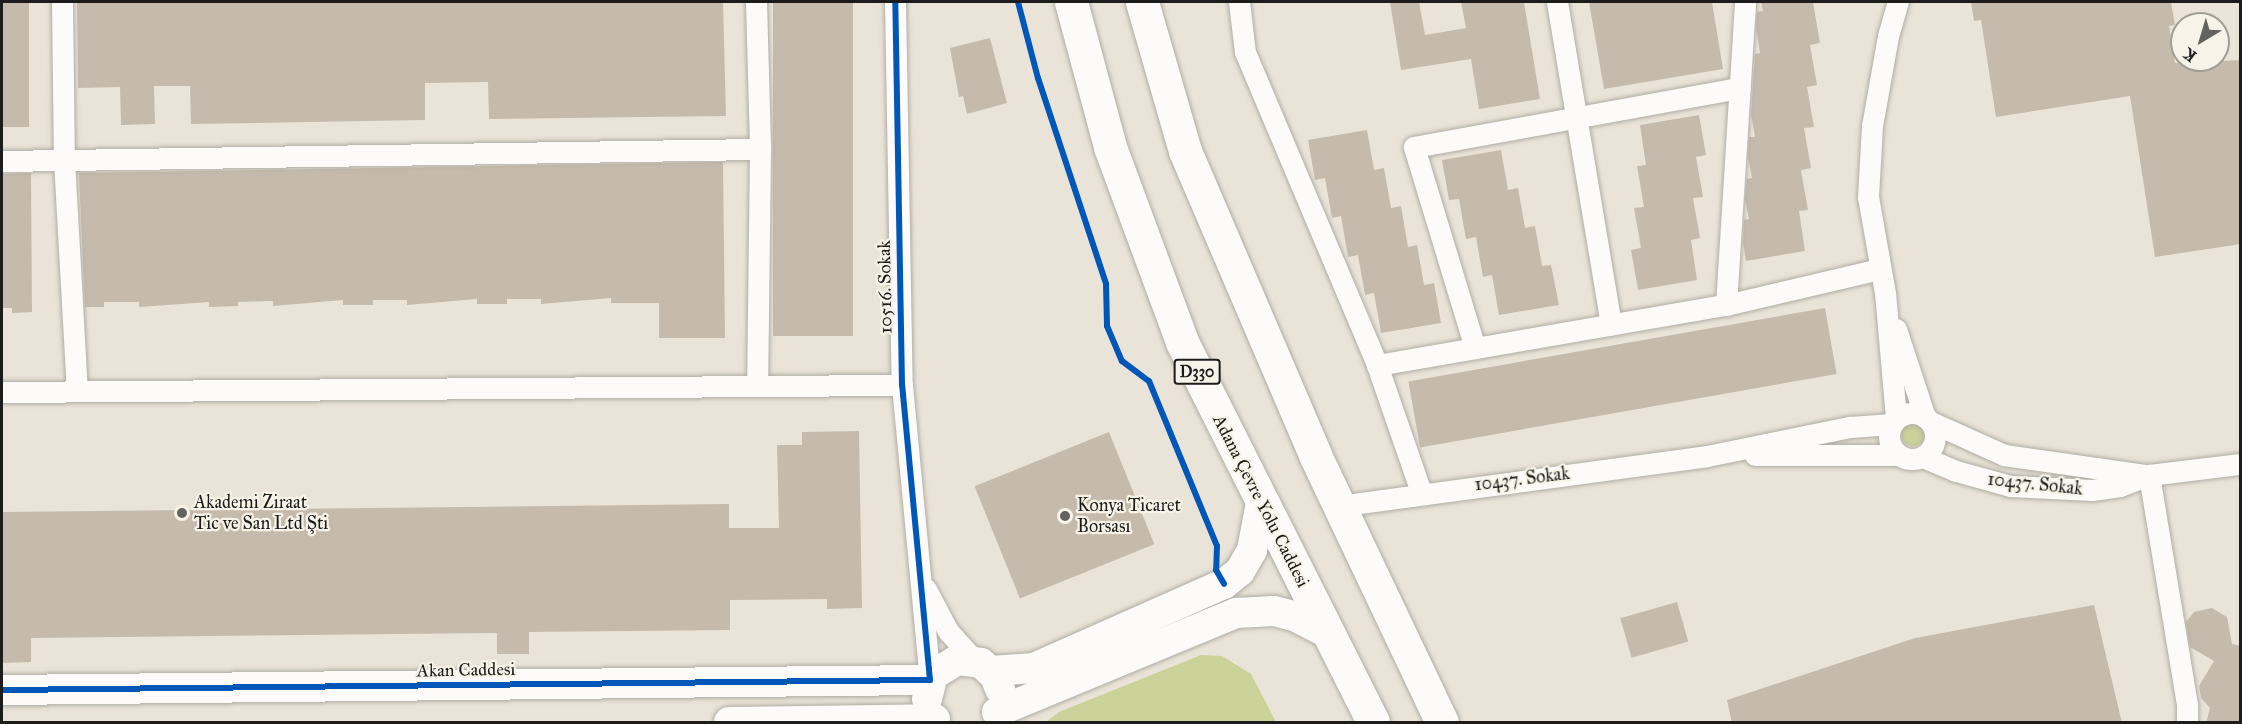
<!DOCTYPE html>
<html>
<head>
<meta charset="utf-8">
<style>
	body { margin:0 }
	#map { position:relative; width:2242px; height:724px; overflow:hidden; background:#eae4d8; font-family:"IM FELL Great Primer",serif }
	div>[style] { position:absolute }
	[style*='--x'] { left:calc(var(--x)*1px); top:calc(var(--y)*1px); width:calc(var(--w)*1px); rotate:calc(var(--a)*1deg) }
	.green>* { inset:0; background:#cad199 }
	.round { border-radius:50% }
	.building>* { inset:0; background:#c5bbac; transform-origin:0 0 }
	.roads { filter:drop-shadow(0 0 2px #b0ada5) drop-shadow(0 0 2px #b0ada5) }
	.street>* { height:21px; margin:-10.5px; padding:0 10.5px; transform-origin:10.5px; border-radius:10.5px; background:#fcfbf9 }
	.street>.ring { margin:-10.5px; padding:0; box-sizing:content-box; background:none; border:21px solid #fcfbf9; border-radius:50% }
	.secondary>* { height:30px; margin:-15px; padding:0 15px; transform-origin:15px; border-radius:15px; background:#fcfbf9 }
	.highway>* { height:33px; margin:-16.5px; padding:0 16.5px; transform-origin:16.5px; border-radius:16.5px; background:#fcfbf9 }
	.cycleway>* { height:6px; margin:-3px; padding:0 3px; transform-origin:3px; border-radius:3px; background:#0057b8 }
	.dots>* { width:16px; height:16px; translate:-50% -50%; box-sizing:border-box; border:3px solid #f7f3e8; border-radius:50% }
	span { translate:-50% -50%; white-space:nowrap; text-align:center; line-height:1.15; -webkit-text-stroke:4.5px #f7f3e8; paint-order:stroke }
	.shield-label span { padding:2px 4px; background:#f7f3e8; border:2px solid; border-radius:4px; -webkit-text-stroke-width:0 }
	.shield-label { font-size:16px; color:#1c1c1c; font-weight:700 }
	.street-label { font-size:18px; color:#1c1c1c }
	.poi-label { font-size:18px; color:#1c1c1c }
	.left { translate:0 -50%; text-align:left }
	.frame { position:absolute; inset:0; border:3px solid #1c1c1c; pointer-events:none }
	.north { position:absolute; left:2170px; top:12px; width:60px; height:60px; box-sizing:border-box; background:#f7f3e8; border:2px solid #9f9d96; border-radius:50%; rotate:218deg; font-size:16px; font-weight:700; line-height:24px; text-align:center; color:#1c1c1c }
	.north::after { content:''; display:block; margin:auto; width:21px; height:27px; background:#64625e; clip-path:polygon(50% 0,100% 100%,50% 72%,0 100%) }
</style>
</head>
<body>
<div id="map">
	<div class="green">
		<i class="round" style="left:1901px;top:422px;width:24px;height:24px"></i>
		<i style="clip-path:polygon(1201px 655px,1222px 656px,1251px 674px,1276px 722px,1046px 722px,1059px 712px)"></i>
	</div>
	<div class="building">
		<i style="left:2px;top:2px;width:27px;height:125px"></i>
		<i style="clip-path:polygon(77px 2px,723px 2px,726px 116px,489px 119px,488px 82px,425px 83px,425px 120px,191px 124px,190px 86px,154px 86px,155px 124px,121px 125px,120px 87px,78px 88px)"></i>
		<i style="left:773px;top:2px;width:80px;height:334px"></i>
		<i style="clip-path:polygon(1390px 2px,1419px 2px,1425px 35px,1466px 28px,1461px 2px,1524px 2px,1540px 99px,1479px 109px,1471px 59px,1401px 70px)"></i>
		<i style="clip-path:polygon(1589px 2px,1712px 2px,1723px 69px,1604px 89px)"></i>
		<i style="clip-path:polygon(1761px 2px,1813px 2px,1820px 43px,1810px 45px,1817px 85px,1807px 87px,1814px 127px,1804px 128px,1811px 168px,1801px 170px,1808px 210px,1799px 211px,1805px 251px,1746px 261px,1743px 242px,1744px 220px,1749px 219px,1745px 200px,1747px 179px,1752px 178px,1748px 157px,1749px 137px,1755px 137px,1751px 114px,1755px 54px,1760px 53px,1756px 28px,1757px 12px,1763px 11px)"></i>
		<i style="clip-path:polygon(1971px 2px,2171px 2px,2175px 25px,2169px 26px,2175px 63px,2241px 60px,2241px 244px,2155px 257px,2130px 96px,1996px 117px,1981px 20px,1974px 21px)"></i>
		<i style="clip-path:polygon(990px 38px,1007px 103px,967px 114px,963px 96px,959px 97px,950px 48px)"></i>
		<i style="clip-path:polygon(1699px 115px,1706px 155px,1696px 157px,1703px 197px,1693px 198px,1700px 238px,1691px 240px,1697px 280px,1638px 290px,1631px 250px,1641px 248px,1634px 208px,1644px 207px,1637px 166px,1646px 165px,1640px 125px)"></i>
		<i style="clip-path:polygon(1367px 130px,1374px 170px,1384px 168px,1391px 208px,1401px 206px,1408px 247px,1417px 245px,1424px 285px,1434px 283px,1441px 323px,1381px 333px,1374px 293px,1365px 295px,1358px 255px,1348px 257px,1341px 216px,1332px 218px,1325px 178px,1315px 180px,1308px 140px)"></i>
		<i style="clip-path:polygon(1501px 150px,1508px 190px,1518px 188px,1525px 228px,1535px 226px,1542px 266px,1551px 265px,1559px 305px,1499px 315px,1492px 275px,1483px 277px,1476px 237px,1466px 239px,1459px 199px,1449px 200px,1442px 160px)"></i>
		<i style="clip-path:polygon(723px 162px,725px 338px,659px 338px,659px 303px,611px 303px,611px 298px,541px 304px,541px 299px,507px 299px,507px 304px,477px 304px,477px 299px,407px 305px,407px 300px,373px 300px,373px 305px,343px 305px,343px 300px,273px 306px,273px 301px,238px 302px,238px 306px,209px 307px,209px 302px,139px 307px,139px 302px,104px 302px,104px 307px,85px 307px,79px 173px)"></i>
		<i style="clip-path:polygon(31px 173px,32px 312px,12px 313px,12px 308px,2px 308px,2px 174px)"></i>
		<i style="left:1825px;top:308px;width:67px;height:423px;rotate:80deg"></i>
		<i style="clip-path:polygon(859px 431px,862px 608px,827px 609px,827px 599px,730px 600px,730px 630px,529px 632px,529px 654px,497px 654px,497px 633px,31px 638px,31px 662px,2px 663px,2px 512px,729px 504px,729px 528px,779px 528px,777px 445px,802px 445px,802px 432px)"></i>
		<i style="left:1109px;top:432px;width:121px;height:145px;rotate:68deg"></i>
		<i style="left:1677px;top:602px;width:41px;height:59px;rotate:74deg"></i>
		<i style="clip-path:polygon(2094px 605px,2122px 723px,1732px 723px,1727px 700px,1915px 638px)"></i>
		<i style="clip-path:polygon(2212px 608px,2227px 617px,2232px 644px,2241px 646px,2241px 723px,2206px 723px,2210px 708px,2201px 698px,2199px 686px,2214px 661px,2190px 647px,2186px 622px,2194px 612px)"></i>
	</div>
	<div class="roads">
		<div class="street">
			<i style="--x:62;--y:2;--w:158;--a:89.3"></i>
			<i style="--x:64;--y:160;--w:231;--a:86.8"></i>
			<i style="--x:756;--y:2;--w:147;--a:88.4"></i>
			<i style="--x:760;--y:149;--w:237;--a:90.7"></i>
			<i style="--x:895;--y:2;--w:383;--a:89"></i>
			<i style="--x:902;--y:385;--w:296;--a:84.6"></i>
			<i style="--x:1239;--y:2;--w:50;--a:83.2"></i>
			<i style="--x:1245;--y:52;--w:340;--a:67.1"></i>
			<i style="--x:1557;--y:2;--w:327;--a:80.5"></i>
			<i style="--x:2;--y:161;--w:758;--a:-0.91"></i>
			<i style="--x:1726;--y:305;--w:304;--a:-86.4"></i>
			<i style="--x:1896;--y:329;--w:93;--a:71.8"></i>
			<i style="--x:1475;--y:348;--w:210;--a:-106.9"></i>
			<i style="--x:1414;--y:147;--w:331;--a:-10.3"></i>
			<i style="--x:2;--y:392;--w:900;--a:-0.45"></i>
			<i class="ring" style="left:1889px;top:413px;width:25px;height:25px"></i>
			<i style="--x:1896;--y:418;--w:125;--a:-95"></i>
			<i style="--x:1885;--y:293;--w:97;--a:-100"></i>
			<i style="--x:1868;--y:197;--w:71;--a:-86.8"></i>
			<i style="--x:1872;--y:126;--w:91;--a:-79.9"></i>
			<i style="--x:1888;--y:36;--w:35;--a:-74"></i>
			<i style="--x:1931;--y:422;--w:80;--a:24.3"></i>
			<i style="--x:2004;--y:455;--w:142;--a:8.1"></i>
			<i style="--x:1755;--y:455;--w:144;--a:0"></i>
			<i style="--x:1923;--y:457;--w:36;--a:23"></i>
			<i style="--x:1956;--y:471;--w:56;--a:15.5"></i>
			<i style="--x:2010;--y:486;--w:82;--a:2.8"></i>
			<i style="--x:2092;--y:490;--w:28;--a:-8"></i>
			<i style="--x:2120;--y:486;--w:31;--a:-21"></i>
			<i style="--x:2149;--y:475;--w:92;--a:-6.9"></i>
			<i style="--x:2149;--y:475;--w:233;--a:80.6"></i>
			<i style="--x:2187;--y:705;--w:17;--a:90"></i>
			<i style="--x:1421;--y:492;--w:134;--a:-109.1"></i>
			<i style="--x:1377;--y:365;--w:354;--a:-9.8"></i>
			<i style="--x:1726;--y:305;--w:158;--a:-13.2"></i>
			<i style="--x:1338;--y:506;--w:372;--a:-7.7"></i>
			<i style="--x:1707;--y:456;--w:146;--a:-11.5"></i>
			<i style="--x:1850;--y:427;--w:42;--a:-4.1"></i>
			<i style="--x:926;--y:589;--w:47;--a:62.4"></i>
			<i style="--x:948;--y:631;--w:40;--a:48"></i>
		</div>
		<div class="secondary">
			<i style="--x:991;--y:671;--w:43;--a:-4"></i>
			<i style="--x:1034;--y:668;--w:208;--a:-23.9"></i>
			<i style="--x:1224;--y:584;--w:21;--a:-39"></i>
			<i style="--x:1240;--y:571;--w:24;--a:-60"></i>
			<i style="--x:1252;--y:550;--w:48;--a:-79.2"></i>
			<i style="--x:2;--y:690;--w:928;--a:-0.62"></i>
			<i style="--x:927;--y:699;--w:25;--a:-76"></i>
			<i style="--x:933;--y:675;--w:28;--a:-32"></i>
			<i style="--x:957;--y:660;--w:24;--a:7"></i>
			<i style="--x:981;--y:663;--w:19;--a:43"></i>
			<i style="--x:995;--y:676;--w:14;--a:69"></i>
			<i style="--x:997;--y:712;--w:259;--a:-22.5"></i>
			<i style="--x:1236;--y:613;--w:38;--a:-3"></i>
			<i style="--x:1274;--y:611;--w:21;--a:14"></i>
			<i style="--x:1294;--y:616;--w:37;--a:27"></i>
			<i style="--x:729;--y:722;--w:206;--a:-0.8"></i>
		</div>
		<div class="highway">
			<i style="--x:1071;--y:2;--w:150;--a:74.9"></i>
			<i style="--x:1110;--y:147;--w:208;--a:69.7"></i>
			<i style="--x:1182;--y:342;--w:425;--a:63.3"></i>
			<i style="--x:1142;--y:2;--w:155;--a:73.9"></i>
			<i style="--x:1185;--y:151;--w:331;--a:66.8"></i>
			<i style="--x:1315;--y:455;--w:296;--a:64.6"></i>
		</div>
	</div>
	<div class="cycleway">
		<i style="--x:1018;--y:2;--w:79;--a:75.3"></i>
		<i style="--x:1038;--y:78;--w:217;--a:71.7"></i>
		<i style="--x:1106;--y:284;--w:42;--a:88.6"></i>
		<i style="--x:1107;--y:326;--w:38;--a:67"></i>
		<i style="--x:1122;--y:361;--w:34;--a:37"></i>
		<i style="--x:1149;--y:381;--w:178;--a:67.6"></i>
		<i style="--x:1217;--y:546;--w:24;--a:92"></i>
		<i style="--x:1216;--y:570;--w:16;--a:60"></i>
		<i style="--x:2;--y:690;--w:928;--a:-0.62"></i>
		<i style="--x:930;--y:680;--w:296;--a:-95.4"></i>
		<i style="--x:902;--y:385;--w:383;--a:-91"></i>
	</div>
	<div class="dots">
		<i style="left:182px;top:513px;background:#64625e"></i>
		<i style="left:1065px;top:516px;background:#64625e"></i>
	</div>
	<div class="shield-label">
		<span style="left:1197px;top:372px">D330</span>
	</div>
	<div class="street-label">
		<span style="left:885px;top:287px;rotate:-91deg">10516. Sokak</span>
		<span style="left:1522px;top:479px;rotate:-7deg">10437. Sokak</span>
		<span style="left:2035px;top:484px;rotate:6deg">10437. Sokak</span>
		<span style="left:1261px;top:501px;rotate:63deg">Adana Çevre Yolu Caddesi</span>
		<span style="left:466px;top:670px;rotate:-1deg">Akan Caddesi</span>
	</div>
	<div class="poi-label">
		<span class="left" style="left:194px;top:513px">Akademi Ziraat<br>Tic ve San Ltd Şti</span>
		<span class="left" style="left:1077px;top:516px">Konya Ticaret<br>Borsası</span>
	</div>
	<div class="frame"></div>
	<div class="north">K</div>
</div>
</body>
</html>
